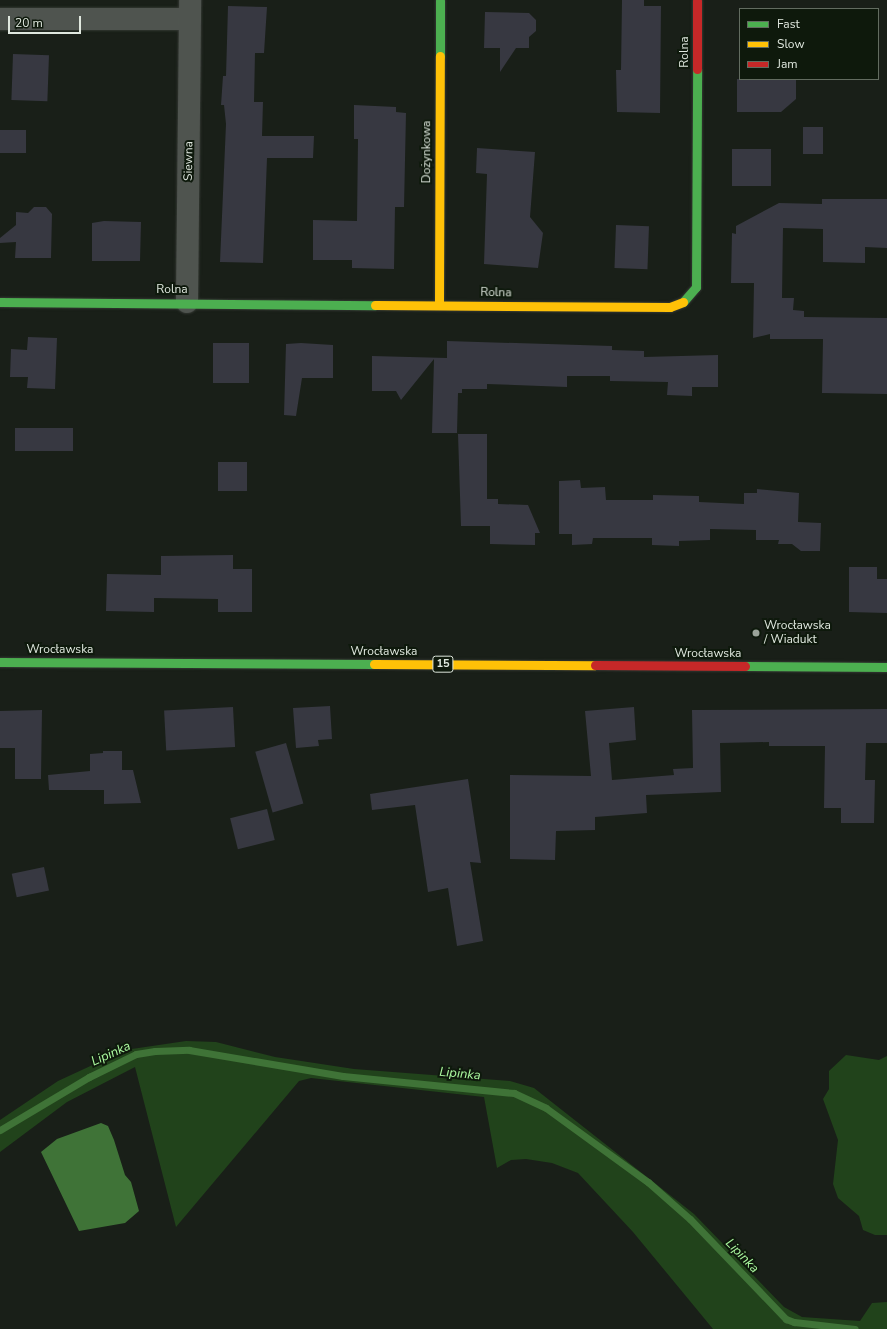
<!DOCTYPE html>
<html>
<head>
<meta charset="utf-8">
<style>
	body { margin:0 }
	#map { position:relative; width:887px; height:1329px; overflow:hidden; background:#191f18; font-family:"Nunito Sans",sans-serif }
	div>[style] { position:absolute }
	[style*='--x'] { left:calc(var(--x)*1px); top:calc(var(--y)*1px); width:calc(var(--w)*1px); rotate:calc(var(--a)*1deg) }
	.green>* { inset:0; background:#21431b }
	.water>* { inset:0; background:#3f7337 }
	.stream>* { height:7px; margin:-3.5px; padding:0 3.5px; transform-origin:3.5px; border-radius:3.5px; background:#3f7337 }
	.building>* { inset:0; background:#373841; transform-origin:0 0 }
	.roads { filter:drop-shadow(0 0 1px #353934) drop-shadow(0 0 1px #353934) }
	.street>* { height:22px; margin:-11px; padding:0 11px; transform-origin:11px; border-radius:11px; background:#4f544f }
	.fast>* { height:9px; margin:-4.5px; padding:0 4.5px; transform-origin:4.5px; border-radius:4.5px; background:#4caf50 }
	.slow>* { height:9px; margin:-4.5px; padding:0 4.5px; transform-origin:4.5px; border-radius:4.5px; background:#ffc107 }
	.jam>* { height:9px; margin:-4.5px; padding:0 4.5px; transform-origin:4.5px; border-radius:4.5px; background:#c62828 }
	.dots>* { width:11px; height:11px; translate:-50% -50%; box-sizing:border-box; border:2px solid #0e190c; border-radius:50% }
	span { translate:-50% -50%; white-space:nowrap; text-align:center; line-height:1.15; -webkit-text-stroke:4px #0e190c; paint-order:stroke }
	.shield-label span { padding:1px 3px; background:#0e190c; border:1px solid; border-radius:3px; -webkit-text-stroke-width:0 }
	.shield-label { font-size:11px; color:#e0e8df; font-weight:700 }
	.street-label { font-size:12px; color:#e0e8df }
	.poi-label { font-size:12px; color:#e0e8df }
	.left { translate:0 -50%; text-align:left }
	.water-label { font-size:13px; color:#acfaa0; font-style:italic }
	.legend { position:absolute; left:739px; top:8px; width:140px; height:72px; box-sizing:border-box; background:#0e190c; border:1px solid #626c60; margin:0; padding:5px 7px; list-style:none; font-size:12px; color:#e0e8df }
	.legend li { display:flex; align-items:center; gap:8px; height:20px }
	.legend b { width:20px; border:1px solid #626c60 }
	.scale { position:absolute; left:8px; top:16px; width:73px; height:18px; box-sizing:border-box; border:2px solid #e0e8df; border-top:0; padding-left:5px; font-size:12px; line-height:14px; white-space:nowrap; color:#e0e8df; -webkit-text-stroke:3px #0e190c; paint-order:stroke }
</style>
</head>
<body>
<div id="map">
	<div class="green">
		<i style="clip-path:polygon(186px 1041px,216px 1042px,275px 1057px,354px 1069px,510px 1081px,534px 1088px,694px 1214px,784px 1307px,802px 1317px,860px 1321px,872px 1303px,887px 1302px,887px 1329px,713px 1329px,633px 1232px,578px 1173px,552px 1163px,526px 1159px,511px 1160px,497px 1168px,484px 1097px,311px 1078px,299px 1081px,176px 1227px,135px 1067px,67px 1102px,0 1152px,0 1120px,58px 1081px,125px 1050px)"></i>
		<i style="clip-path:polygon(846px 1055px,879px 1060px,887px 1056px,887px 1235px,875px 1235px,863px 1230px,859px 1216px,838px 1198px,833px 1184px,838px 1140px,823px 1099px,829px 1089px,829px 1071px)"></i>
	</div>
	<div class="water">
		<i style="clip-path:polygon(101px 1123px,108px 1126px,114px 1140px,125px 1175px,131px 1182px,139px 1211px,125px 1223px,79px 1231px,41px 1152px,57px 1139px)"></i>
	</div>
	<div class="stream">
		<i style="--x:0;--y:1130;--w:104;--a:-30.8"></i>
		<i style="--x:89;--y:1077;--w:52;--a:-26.1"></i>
		<i style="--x:136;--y:1054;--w:19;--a:-9"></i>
		<i style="--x:155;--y:1051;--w:34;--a:-2"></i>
		<i style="--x:189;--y:1050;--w:156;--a:9.6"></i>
		<i style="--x:343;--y:1076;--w:172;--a:5.7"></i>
		<i style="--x:514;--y:1093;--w:35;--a:25"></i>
		<i style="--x:546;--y:1108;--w:126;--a:36"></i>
		<i style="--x:648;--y:1182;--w:56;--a:41.4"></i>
		<i style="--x:690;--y:1219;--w:139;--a:46.2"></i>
		<i style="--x:786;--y:1319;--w:9;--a:21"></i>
		<i style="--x:794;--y:1322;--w:61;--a:6.5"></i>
	</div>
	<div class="building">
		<i style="clip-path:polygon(622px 0,644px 0,644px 6px,661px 6px,660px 113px,617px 112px,616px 70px,621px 70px)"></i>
		<i style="clip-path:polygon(228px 6px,267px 7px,264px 53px,255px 53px,254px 102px,263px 102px,262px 136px,314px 136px,313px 158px,267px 158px,263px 263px,220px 262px,226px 124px,224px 105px,221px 105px,223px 76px,226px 76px)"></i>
		<i style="clip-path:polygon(485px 12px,529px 13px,536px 20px,536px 31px,529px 37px,529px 48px,516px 48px,500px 72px,500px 48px,484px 48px)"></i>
		<i style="left:13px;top:54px;width:36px;height:46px;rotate:2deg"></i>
		<i style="clip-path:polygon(737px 79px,796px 79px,796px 99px,781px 112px,737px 112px)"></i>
		<i style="clip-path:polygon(354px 105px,396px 107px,396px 112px,406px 113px,404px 207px,395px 207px,394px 269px,352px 268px,352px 260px,313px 260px,313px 220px,357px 221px,358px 139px,354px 139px)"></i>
		<i style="left:803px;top:127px;width:20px;height:27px"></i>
		<i style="left:0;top:130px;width:26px;height:23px"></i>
		<i style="clip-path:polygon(477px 148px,535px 152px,530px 217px,543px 233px,538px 268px,484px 264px,487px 174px,476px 173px)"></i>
		<i style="left:732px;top:149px;width:39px;height:37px"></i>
		<i style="clip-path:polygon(822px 199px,887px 199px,887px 248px,865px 247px,865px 263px,823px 262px,823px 229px,783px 228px,782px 298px,794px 298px,793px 310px,804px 311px,804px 317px,887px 318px,887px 394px,822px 393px,823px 339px,770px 339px,770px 334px,753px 338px,754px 283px,731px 283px,732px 233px,736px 234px,736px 226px,779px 203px,822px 204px)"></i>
		<i style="clip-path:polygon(34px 207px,46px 207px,52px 214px,51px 258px,15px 258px,16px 242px,0 243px,0 238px,16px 225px,16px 212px,28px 213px)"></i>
		<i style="clip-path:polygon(104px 221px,141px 222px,140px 261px,92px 261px,92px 223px)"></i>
		<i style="left:616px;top:225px;width:33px;height:43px;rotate:2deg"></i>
		<i style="clip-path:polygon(28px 337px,57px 338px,55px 389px,27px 388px,28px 377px,10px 377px,11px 349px,27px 350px)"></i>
		<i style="clip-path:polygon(447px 341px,612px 346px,612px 350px,644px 351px,644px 357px,718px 355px,718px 387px,692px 387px,692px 396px,667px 395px,668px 382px,610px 381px,610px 376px,567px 376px,567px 387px,487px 384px,487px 389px,462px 389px,462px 393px,458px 393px,457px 433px,432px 433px,434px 359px,401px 400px,396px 391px,372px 391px,372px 356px,447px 358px)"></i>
		<i style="left:213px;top:343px;width:36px;height:40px"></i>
		<i style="clip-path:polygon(301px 343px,333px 345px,333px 378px,302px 378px,296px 416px,284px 415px,286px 344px)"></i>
		<i style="left:15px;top:428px;width:58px;height:23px"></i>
		<i style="clip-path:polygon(458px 434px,487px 434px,487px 499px,498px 499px,498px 504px,528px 505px,540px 533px,535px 533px,535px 545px,490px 544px,490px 526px,461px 526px)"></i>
		<i style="left:247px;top:462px;width:29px;height:29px;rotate:90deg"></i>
		<i style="clip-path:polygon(580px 480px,581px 488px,605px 487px,606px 500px,653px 500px,653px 495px,699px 496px,699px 502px,744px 504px,744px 493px,757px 493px,757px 489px,799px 493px,798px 522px,821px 523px,820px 551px,801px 551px,792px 544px,778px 544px,779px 540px,756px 540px,756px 530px,710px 529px,710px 540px,679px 541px,679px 546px,652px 545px,652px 538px,593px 538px,592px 544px,572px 545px,572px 534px,559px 534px,559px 481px)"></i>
		<i style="clip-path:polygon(233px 555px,233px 569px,252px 569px,252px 612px,218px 612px,218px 599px,154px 598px,154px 612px,106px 611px,107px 574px,161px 575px,161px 556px)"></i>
		<i style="clip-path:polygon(849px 567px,877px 567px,877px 579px,887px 579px,887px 613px,849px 612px)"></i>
		<i style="clip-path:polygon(330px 706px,332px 739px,318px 740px,319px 746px,296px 748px,293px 708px)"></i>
		<i style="left:233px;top:707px;width:40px;height:69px;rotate:87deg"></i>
		<i style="clip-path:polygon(634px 707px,636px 740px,609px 743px,612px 780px,674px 775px,673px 769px,693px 768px,692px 710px,887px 709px,887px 743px,866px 743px,865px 780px,875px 780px,874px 823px,841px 823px,841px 808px,824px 808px,825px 746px,769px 746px,769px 742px,720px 743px,721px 792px,646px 795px,647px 813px,595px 817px,595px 830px,556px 831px,555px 860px,510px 859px,510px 775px,591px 776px,585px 711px)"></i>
		<i style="clip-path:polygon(42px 710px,41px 779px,15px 779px,15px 748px,0 748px,0 711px)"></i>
		<i style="left:286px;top:743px;width:63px;height:32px;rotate:74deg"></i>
		<i style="clip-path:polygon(103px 751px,122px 751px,122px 770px,133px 770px,141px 803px,104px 804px,104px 790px,49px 790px,48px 775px,90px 771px,90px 754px,103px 753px)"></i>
		<i style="clip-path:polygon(468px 779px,481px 863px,470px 862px,483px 941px,457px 946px,448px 888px,428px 892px,415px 805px,372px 810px,370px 794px)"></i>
		<i style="left:267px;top:809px;width:32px;height:38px;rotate:76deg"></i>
		<i style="left:44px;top:867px;width:24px;height:33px;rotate:78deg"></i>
	</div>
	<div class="roads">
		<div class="street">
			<i style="--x:0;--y:19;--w:190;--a:0"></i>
			<i style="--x:187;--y:302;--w:302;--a:-89.4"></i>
		</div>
		<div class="fast">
			<i style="--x:440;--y:56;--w:56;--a:-90"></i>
			<i style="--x:0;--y:302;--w:375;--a:0.5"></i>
			<i style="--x:683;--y:302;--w:20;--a:-49"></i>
			<i style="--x:696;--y:287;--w:218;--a:-89.7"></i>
			<i style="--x:0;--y:662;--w:374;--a:0.3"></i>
			<i style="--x:745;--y:666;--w:142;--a:0.4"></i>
		</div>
		<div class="slow">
			<i style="--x:439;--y:304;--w:248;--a:-89.8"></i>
			<i style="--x:375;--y:305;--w:295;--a:0.4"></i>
			<i style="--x:670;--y:307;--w:14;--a:-21"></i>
			<i style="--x:374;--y:664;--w:221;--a:0.3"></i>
		</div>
		<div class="jam">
			<i style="--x:697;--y:69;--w:69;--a:-90"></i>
			<i style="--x:595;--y:665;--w:150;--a:0.4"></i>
		</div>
	</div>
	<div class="dots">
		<i style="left:756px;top:633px;background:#9aa299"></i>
	</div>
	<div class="shield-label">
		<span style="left:443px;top:664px">15</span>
	</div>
	<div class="street-label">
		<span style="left:685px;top:52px;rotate:-90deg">Rolna</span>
		<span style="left:427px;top:152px;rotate:-90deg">Dożynkowa</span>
		<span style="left:189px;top:161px;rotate:-89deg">Siewna</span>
		<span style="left:172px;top:290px">Rolna</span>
		<span style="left:496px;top:293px;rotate:1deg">Rolna</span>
		<span style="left:60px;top:650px">Wrocławska</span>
		<span style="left:384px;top:652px">Wrocławska</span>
		<span style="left:708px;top:654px">Wrocławska</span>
	</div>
	<div class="poi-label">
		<span class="left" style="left:764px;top:633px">Wrocławska<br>/ Wiadukt</span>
	</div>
	<div class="water-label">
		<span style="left:111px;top:1054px;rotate:-24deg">Lipinka</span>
		<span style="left:460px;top:1074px;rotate:5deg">Lipinka</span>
		<span style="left:742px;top:1256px;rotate:46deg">Lipinka</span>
	</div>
	<ul class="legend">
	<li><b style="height:5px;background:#4caf50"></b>Fast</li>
	<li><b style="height:5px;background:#ffc107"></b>Slow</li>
	<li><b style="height:5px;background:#c62828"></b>Jam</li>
	</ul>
	<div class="scale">20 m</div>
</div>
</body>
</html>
